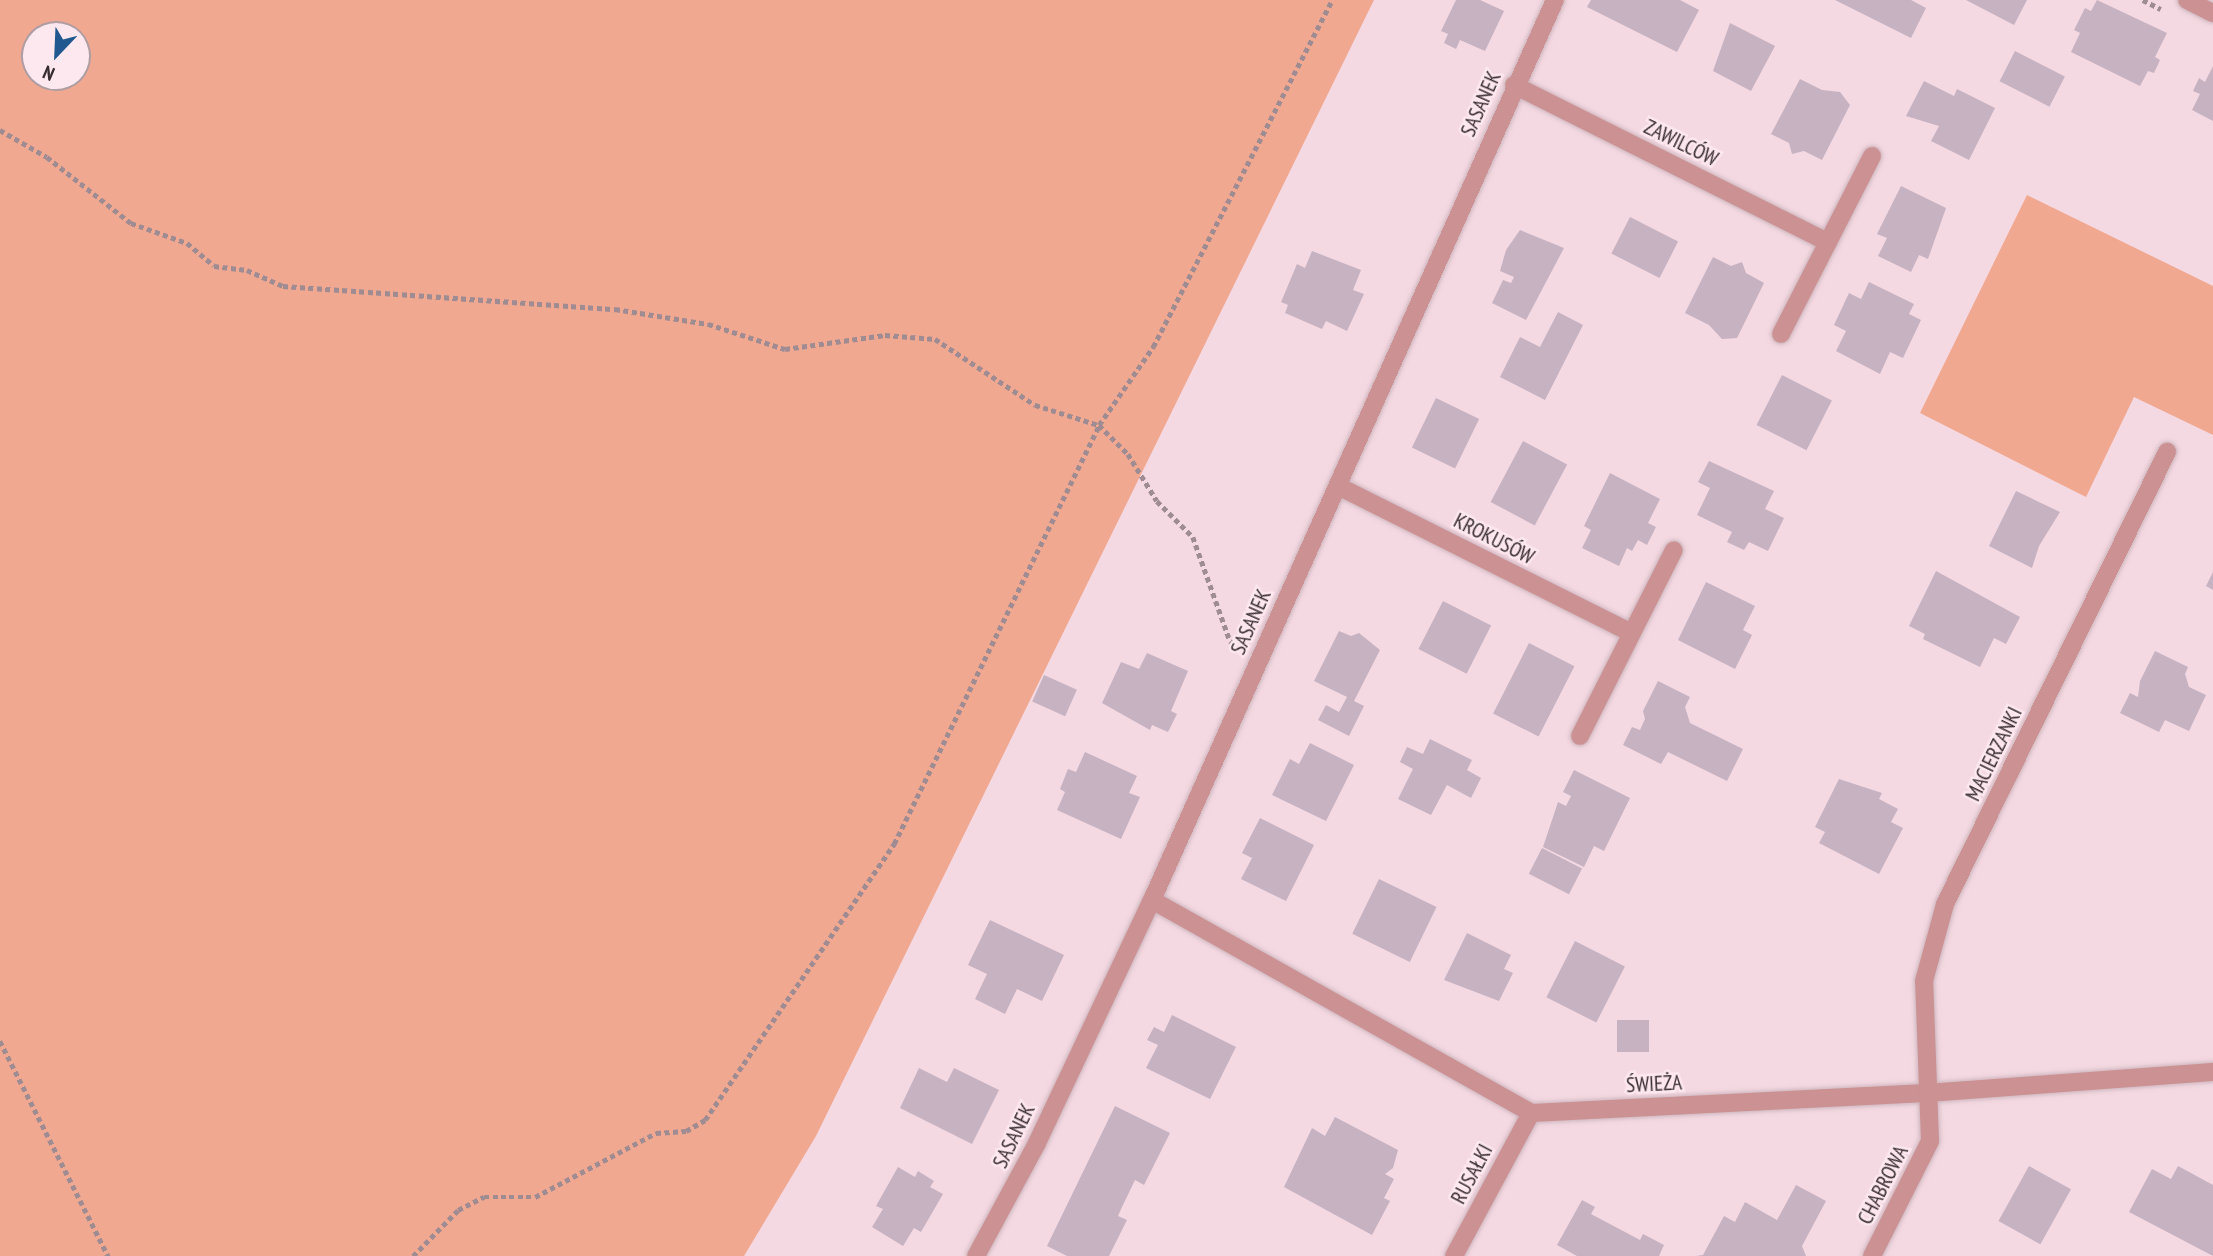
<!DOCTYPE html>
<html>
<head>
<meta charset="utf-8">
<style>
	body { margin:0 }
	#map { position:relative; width:2213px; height:1256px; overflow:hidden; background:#f4d9e2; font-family:"PT Sans Narrow",sans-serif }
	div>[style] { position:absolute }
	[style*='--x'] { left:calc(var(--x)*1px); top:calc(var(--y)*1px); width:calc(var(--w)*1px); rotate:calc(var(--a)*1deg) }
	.green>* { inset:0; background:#f1a891 }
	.building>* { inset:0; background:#c7b2c2; transform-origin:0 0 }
	.path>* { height:4.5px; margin-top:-2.25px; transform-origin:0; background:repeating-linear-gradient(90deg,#9f8b92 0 5px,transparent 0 8.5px) }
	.roads { filter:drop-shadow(0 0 2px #ceb6be) drop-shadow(0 0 2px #ceb6be) }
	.street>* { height:18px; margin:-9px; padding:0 9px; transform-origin:9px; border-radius:9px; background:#cb9193 }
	span { translate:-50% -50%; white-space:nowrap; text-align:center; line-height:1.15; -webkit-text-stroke:5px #fee8ef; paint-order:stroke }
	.street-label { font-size:21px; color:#372c30 }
	.north { position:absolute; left:21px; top:21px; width:70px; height:70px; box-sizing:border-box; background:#fee8ef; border:2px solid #ae9da3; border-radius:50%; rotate:203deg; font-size:19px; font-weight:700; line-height:28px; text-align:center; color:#372c30 }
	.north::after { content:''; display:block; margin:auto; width:24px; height:32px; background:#20588f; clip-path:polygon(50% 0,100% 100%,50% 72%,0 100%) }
</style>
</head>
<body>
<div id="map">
	<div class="green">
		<i style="clip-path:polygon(evenodd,0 0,1374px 0,816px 1136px,744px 1256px,0 1256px,0 0,77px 35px,77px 77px,35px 77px,35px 35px,77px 35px)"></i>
		<i style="clip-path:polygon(2027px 195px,2213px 286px,2213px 435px,2134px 397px,2086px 497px,1920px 413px)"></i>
	</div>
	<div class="building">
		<i style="clip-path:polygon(1456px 0,1480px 0,1504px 11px,1485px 51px,1460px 40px,1456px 49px,1444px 43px,1448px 34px,1441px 31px)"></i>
		<i style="clip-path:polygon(1591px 0,1680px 0,1699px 10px,1677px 52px,1587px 7px)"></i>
		<i style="clip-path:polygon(1835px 0,1911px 0,1926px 8px,1911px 38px)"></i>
		<i style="clip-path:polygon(1966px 0,2027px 0,2014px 25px)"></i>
		<i style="clip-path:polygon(2097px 0,2167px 33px,2155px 57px,2160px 60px,2154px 73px,2148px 71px,2140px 86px,2071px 52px,2080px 33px,2074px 30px,2085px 8px,2091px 11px)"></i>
		<i style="clip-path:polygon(1730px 23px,1775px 46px,1751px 91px,1713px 71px)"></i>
		<i style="left:2015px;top:51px;width:56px;height:34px;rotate:27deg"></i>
		<i style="clip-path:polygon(2213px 66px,2213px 121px,2192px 110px,2200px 94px,2193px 91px,2199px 78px,2205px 82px)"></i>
		<i style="clip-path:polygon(1800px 79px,1822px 90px,1840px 92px,1850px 105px,1822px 160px,1804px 151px,1792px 154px,1789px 143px,1771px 134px)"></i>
		<i style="clip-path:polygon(1924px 81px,1954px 96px,1957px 89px,1995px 108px,1969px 160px,1931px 141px,1939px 126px,1906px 116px)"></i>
		<i style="clip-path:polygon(1901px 186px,1946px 208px,1928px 259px,1919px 255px,1911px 272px,1878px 256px,1887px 238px,1877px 234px)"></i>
		<i style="left:1630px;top:217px;width:54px;height:41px;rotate:27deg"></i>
		<i style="clip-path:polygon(1520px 230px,1564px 248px,1526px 320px,1492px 303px,1503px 280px,1511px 283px,1514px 277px,1500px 271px,1506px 250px)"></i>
		<i style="clip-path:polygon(1312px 251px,1361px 270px,1353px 290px,1364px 294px,1347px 331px,1326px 321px,1322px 329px,1285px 313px,1288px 305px,1281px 302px,1297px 264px,1305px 268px)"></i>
		<i style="clip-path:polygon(1713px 257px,1731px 266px,1742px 262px,1746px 273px,1764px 283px,1737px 338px,1722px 339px,1709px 325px,1685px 313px)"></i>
		<i style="clip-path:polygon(1869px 282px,1914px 304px,1909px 314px,1921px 320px,1903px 358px,1890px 352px,1880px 374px,1836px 351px,1846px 331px,1834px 325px,1849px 293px,1861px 299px)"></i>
		<i style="clip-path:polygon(1558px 312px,1583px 325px,1545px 400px,1500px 377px,1520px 337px,1540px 347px)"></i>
		<i style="left:1782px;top:375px;width:56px;height:56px;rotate:27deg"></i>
		<i style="left:1436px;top:398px;width:48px;height:55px;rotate:26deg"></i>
		<i style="left:1523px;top:441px;width:50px;height:69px;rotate:28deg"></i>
		<i style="clip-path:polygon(1709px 461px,1774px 491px,1765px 509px,1784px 518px,1768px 551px,1749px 542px,1744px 550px,1727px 542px,1732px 532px,1697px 515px,1710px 488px,1698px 482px)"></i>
		<i style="clip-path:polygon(1610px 473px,1660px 499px,1648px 523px,1656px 527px,1647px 545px,1638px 540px,1632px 551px,1627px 548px,1619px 566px,1582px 548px,1591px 530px,1584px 526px)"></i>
		<i style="clip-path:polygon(2016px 491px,2060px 512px,2039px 546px,2032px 568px,1989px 546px)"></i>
		<i style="clip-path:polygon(1936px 571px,2020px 617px,2006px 644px,1994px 638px,1980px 667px,1923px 639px,1925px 634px,1909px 626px)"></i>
		<i style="clip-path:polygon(2213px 572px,2213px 590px,2206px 586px)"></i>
		<i style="clip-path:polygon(1706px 582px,1755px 606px,1743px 630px,1752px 635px,1735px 669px,1678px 640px)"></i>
		<i style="left:1443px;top:601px;width:54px;height:54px;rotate:27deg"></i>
		<i style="clip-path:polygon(1339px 631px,1351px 636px,1359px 633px,1380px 650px,1354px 701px,1364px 706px,1349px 736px,1318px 720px,1326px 705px,1339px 712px,1347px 697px,1314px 681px)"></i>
		<i style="left:1529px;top:643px;width:51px;height:79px;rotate:27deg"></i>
		<i style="clip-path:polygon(2155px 651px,2188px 667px,2185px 674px,2189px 687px,2206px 695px,2189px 731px,2165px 720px,2159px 732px,2120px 713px,2130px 693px,2138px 697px,2140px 681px)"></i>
		<i style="clip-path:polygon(1147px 653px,1188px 671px,1171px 711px,1177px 714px,1168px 732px,1152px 725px,1150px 730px,1102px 703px,1121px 662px,1139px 669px)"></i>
		<i style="left:1044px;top:675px;width:36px;height:29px;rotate:24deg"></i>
		<i style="clip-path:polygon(1658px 681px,1690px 697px,1685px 707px,1690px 723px,1743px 749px,1727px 781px,1668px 752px,1661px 764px,1623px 745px,1632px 727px,1640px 730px,1645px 719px,1643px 711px)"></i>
		<i style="clip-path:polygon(1430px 739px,1472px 760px,1467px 770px,1481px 778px,1471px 798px,1447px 785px,1431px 815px,1398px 799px,1413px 769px,1400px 762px,1407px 747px,1423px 754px)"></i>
		<i style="clip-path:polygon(1310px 743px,1354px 765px,1326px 821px,1272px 795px,1290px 759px,1299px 764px)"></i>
		<i style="clip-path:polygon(1085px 752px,1137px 776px,1129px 793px,1140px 797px,1121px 839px,1057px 810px,1065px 792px,1060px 789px,1068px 769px,1076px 772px)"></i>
		<i style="clip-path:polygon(1574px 770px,1630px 798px,1604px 851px,1594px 846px,1584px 867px,1543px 847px,1558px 802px,1566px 806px,1571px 796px,1563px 792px)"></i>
		<i style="clip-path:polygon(1839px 779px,1882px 793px,1879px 799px,1898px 809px,1891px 822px,1903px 828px,1879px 874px,1819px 843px,1825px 832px,1815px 827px)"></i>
		<i style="clip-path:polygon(1260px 818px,1314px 845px,1286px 901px,1241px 879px,1252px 858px,1242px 853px)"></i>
		<i style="left:1542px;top:848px;width:45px;height:29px;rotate:27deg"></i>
		<i style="left:1379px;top:879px;width:64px;height:61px;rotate:26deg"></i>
		<i style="clip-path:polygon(990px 920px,1064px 955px,1042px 1001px,1017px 989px,1005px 1014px,975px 999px,987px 974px,968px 965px)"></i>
		<i style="clip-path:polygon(1467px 933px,1511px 955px,1504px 969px,1513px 973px,1499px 1001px,1444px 980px)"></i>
		<i style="left:1575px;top:941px;width:56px;height:63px;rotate:27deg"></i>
		<i style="clip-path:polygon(1172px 1015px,1236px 1047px,1210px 1099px,1146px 1068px,1158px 1045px,1147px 1040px,1154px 1027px,1164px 1032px)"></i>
		<i style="left:1649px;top:1020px;width:32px;height:32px;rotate:90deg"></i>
		<i style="clip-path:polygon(919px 1068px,947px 1082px,954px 1068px,999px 1090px,972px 1144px,900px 1108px)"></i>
		<i style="clip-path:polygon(1115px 1106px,1170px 1133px,1144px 1185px,1135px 1180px,1122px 1207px,1118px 1216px,1127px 1220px,1109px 1256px,1067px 1256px,1047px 1246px)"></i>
		<i style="clip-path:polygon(1335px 1117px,1398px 1150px,1393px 1168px,1385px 1174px,1394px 1179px,1384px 1198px,1390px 1201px,1372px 1235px,1284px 1187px,1312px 1128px,1325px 1136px)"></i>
		<i style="left:2029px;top:1166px;width:48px;height:63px;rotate:29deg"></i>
		<i style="clip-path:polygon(2178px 1166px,2213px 1185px,2213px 1256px,2129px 1212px,2152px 1169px,2171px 1179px)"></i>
		<i style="clip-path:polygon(898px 1167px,915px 1177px,918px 1171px,934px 1181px,930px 1187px,943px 1194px,921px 1232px,914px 1228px,903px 1246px,872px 1227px,883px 1209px,876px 1206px)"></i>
		<i style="clip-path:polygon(1796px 1185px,1826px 1201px,1802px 1246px,1806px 1256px,1696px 1256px,1703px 1255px,1724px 1216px,1735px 1222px,1745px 1202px,1777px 1220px)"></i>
		<i style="clip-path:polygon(1582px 1200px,1595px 1207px,1591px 1214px,1640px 1240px,1643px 1234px,1664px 1245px,1659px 1256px,1577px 1256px,1557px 1245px)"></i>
	</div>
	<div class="path">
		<i style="--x:2143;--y:0;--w:20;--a:27"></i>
		<i style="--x:0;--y:130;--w:54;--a:29.9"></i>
		<i style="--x:47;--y:157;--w:107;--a:38.2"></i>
		<i style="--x:131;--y:223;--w:59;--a:19.7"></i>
		<i style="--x:187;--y:243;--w:35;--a:40"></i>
		<i style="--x:214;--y:266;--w:33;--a:7"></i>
		<i style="--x:247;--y:270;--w:39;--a:24"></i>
		<i style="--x:283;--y:286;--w:333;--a:4"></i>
		<i style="--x:615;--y:309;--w:94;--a:9.2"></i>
		<i style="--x:708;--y:324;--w:81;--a:18"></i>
		<i style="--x:785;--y:349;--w:101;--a:-8"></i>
		<i style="--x:885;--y:335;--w:50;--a:4.6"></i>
		<i style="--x:935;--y:339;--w:120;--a:33.4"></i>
		<i style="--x:1035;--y:405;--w:67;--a:17.4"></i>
		<i style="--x:1099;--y:425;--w:41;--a:45"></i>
		<i style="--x:1128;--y:454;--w:55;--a:58.3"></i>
		<i style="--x:1157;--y:501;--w:51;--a:45"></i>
		<i style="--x:1193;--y:537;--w:110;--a:70.4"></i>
		<i style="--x:1230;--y:641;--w:9;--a:36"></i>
		<i style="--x:0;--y:1041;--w:241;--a:63.3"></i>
		<i style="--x:413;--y:1256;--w:64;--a:-45.6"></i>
		<i style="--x:458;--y:1210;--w:29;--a:-27"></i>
		<i style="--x:484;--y:1197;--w:51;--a:0"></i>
		<i style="--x:535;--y:1197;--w:137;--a:-27.9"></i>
		<i style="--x:656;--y:1133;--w:30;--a:-4"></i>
		<i style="--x:686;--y:1131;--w:22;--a:-30"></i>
		<i style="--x:705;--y:1120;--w:335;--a:-55.6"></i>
		<i style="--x:894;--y:844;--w:466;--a:-63.9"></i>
		<i style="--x:1099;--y:425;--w:95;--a:-55.3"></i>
		<i style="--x:1153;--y:347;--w:390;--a:-62.7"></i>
	</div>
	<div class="roads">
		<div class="street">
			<i style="--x:2187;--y:0;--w:29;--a:27"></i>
			<i style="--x:1514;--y:85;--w:351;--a:26.6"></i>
			<i style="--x:1781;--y:334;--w:200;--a:-62.9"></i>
			<i style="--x:1338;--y:486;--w:328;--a:26.6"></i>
			<i style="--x:1580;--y:736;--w:208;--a:-63.2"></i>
			<i style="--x:1152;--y:900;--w:435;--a:29.3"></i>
			<i style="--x:1531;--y:1113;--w:396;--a:-2.9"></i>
			<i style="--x:1926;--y:1093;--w:288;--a:-4.2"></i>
			<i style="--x:976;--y:1256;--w:128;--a:-61.6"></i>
			<i style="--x:1037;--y:1143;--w:269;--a:-64.7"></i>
			<i style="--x:1152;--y:900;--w:986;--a:-65.88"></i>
			<i style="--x:1454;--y:1256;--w:162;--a:-61.7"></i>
			<i style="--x:1872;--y:1256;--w:129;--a:-63.2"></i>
			<i style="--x:1930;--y:1141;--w:160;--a:-92.1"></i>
			<i style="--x:1924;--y:981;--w:80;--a:-74.7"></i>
			<i style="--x:1945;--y:904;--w:504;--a:-63.84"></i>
		</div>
	</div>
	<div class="street-label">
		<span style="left:1481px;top:104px;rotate:-66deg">SASANEK</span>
		<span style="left:1681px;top:143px;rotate:26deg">ZAWILCÓW</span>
		<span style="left:1494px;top:539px;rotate:27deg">KROKUSÓW</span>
		<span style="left:1251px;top:622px;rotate:-66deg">SASANEK</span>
		<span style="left:1994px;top:754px;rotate:-64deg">MACIERZANKI</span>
		<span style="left:1654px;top:1084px;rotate:-3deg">ŚWIEŻA</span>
		<span style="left:1014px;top:1136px;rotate:-64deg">SASANEK</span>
		<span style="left:1472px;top:1174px;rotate:-62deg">RUSAŁKI</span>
		<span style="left:1883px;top:1185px;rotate:-63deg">CHABROWA</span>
	</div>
	<div class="north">N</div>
</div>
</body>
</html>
